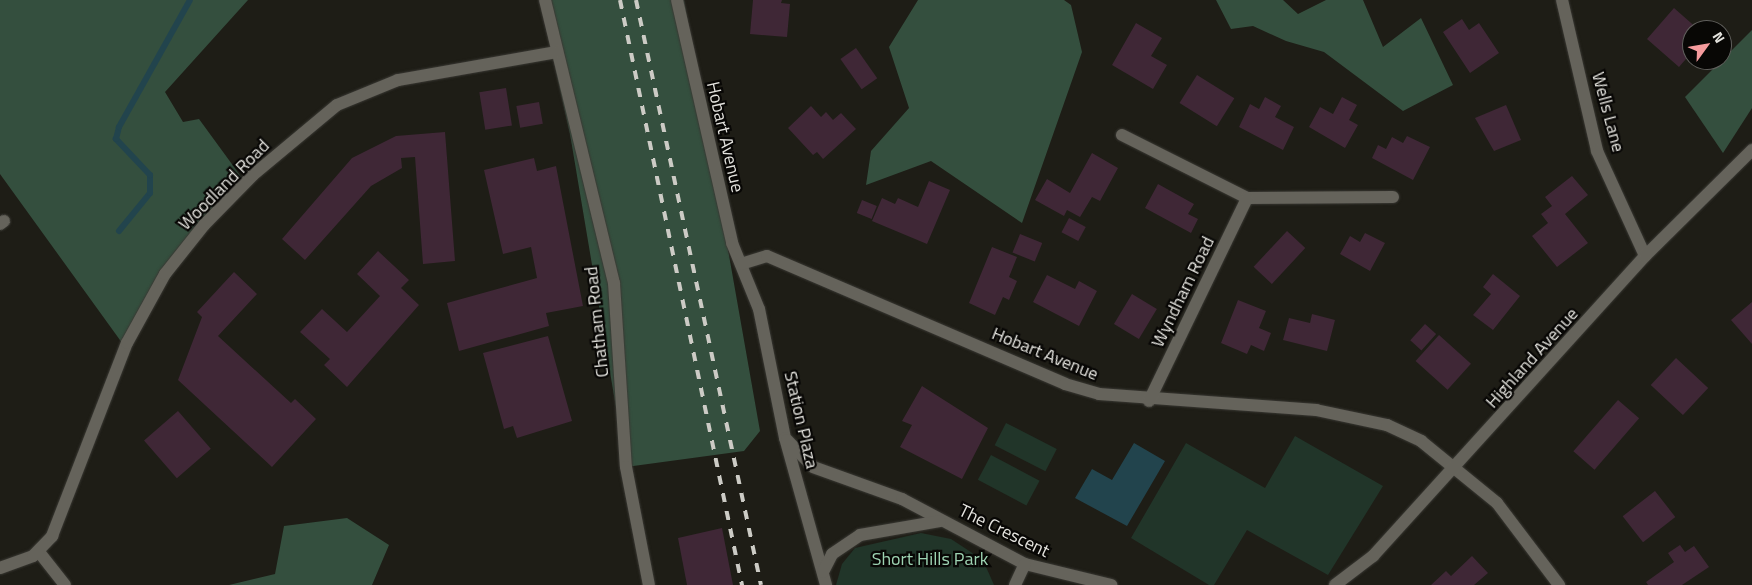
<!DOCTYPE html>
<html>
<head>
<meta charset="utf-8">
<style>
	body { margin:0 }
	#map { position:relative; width:1752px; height:585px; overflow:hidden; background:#1e1d16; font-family:"Titillium Web",sans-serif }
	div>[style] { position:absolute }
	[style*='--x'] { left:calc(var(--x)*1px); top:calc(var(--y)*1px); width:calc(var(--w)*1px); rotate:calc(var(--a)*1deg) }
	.green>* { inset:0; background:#213529; transform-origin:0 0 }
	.forest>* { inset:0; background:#344f3e }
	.water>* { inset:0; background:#22444d }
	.stream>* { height:6px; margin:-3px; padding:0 3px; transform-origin:3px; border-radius:3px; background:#22444d }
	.building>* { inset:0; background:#3f2736; transform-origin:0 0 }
	.roads { filter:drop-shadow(0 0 1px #393833) drop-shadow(0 0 1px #393833) }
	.minor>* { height:12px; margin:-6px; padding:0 6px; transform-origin:6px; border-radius:6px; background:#65635b }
	.rail>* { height:4px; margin-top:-2px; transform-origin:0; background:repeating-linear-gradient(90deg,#cccbc5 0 9px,transparent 0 18px) }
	span { translate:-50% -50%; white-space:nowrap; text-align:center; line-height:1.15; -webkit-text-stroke:4.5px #080705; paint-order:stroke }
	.street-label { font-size:18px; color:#e5e4df }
	.park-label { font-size:18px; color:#9dd3b2 }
	.north { position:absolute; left:1682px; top:20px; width:50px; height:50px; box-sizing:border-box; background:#080705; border:1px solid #605f5c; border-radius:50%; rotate:58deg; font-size:14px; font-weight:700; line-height:20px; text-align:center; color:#e5e4df }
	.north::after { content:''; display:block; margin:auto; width:18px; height:22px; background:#f59b9d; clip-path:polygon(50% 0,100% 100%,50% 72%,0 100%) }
</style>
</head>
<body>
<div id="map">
	<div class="green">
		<i style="left:1006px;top:423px;width:57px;height:25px;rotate:27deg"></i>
		<i style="clip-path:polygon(1295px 436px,1383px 486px,1328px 575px,1247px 530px,1214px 585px,1209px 585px,1131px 538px,1186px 443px,1265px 488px)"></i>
		<i style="left:991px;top:455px;width:55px;height:28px;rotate:28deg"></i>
		<i style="clip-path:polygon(921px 533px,951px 539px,983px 560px,994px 585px,836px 585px,842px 564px,855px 548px)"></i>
	</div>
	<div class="forest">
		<i style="clip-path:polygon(0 0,248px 0,165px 92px,183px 122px,199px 119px,245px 182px,204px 225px,125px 347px,0 174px)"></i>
		<i style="clip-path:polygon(540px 0,684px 0,760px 431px,744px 451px,626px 467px,570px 134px)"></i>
		<i style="clip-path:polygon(918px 0,1064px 0,1071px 5px,1082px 52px,1022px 223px,931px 161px,866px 185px,871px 151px,909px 108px,889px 47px)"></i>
		<i style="clip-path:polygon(1216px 0,1283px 0,1298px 14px,1326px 0,1363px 0,1383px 47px,1421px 18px,1453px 85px,1403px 111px,1324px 52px,1286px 41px,1253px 26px,1231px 29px)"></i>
		<i style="clip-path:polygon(1752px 30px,1752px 108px,1723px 153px,1685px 97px)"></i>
		<i style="clip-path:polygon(347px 518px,389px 545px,372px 585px,229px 585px,275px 574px,284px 526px)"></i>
	</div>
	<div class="water">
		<i style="clip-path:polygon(1134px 443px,1165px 461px,1127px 526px,1075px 498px,1092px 469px,1112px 480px)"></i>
	</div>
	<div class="stream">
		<i style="--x:119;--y:231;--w:49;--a:-50.8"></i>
		<i style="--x:150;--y:193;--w:18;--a:-90"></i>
		<i style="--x:150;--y:175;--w:50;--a:-133.4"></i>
		<i style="--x:116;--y:139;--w:12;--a:-76"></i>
		<i style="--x:119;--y:127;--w:145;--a:-60.8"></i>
	</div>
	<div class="building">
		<i style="clip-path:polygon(753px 0,782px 0,781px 3px,790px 4px,787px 37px,750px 34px)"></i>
		<i style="clip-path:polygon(1674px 8px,1699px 30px,1692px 30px,1692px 52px,1679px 67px,1647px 39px)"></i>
		<i style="clip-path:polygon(1462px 19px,1469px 30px,1479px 23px,1499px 53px,1470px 73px,1443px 32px)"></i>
		<i style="clip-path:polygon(1136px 23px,1162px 38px,1151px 56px,1167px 65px,1153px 89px,1112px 65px)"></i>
		<i style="left:856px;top:48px;width:37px;height:19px;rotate:55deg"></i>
		<i style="left:1197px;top:75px;width:44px;height:33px;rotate:32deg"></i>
		<i style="left:506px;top:88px;width:38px;height:27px;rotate:81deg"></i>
		<i style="clip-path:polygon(1265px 97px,1281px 106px,1275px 117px,1294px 127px,1283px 150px,1239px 127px,1250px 104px,1259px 109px)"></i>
		<i style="clip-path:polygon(1342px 97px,1357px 105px,1349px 120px,1358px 125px,1345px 148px,1309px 127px,1320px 107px,1333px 114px)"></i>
		<i style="left:539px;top:102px;width:22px;height:23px;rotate:80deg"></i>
		<i style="clip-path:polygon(1506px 105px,1521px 140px,1494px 151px,1475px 118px)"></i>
		<i style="clip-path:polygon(811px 106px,821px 117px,826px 112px,833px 120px,841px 113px,856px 129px,823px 159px,817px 152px,813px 155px,788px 128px)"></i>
		<i style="clip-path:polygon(445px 132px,455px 261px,423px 264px,415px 157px,401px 158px,402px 168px,371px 186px,305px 260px,282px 239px,352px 158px,396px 136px)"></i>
		<i style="clip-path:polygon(1407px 136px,1430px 147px,1413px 180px,1372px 158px,1378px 145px,1386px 149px,1392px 137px,1403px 143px)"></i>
		<i style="clip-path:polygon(1092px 153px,1118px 168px,1100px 201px,1092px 197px,1080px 217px,1067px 210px,1064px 216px,1035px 200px,1047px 179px,1070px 193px)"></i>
		<i style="clip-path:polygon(534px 158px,537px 171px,556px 166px,583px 306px,546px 313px,549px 326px,459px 351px,447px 303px,537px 278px,531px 247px,503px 254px,484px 170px)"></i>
		<i style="clip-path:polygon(1572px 176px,1588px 195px,1565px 214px,1588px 243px,1557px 267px,1532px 236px,1548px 223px,1541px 214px,1552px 206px,1545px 197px)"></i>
		<i style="clip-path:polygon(929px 181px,950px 190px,927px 244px,872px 221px,882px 198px,895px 204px,898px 198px,918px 207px)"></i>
		<i style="clip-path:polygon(1158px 184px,1194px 204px,1188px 214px,1198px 219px,1191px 233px,1145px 208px)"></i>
		<i style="left:862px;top:200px;width:16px;height:14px;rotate:22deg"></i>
		<i style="left:1069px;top:218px;width:19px;height:16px;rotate:28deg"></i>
		<i style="left:1287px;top:231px;width:25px;height:49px;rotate:43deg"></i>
		<i style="clip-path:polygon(1365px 233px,1385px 243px,1370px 271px,1340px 254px,1350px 236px,1360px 242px)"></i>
		<i style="left:1020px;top:234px;width:24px;height:20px;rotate:22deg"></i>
		<i style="clip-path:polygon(992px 247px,1017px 257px,1009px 277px,1017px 281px,1009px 300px,1003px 297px,995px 315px,969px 303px)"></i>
		<i style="clip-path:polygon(378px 251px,409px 280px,401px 288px,419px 305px,347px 387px,324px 365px,330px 359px,300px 332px,322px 309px,347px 332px,380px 296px,357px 274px)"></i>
		<i style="clip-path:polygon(234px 272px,257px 294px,218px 336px,291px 403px,295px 399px,316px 419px,272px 467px,178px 380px,202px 317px,197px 312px)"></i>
		<i style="clip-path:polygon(1493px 274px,1520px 296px,1493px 330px,1473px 315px,1491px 294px,1483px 287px)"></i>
		<i style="clip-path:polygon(1047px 275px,1075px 289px,1079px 281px,1097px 291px,1079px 326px,1033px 302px)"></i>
		<i style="left:1132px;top:294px;width:29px;height:35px;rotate:31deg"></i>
		<i style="clip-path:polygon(1238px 300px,1266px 311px,1259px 328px,1271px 333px,1264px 351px,1251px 345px,1247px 354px,1221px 343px)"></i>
		<i style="clip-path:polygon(1752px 302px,1752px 344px,1731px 320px)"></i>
		<i style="clip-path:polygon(1312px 314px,1335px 320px,1327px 351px,1283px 340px,1289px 318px,1310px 323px)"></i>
		<i style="left:1425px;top:324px;width:15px;height:22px;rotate:42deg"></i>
		<i style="left:1439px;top:335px;width:43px;height:35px;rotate:42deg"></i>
		<i style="clip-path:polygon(548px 336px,572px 421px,517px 438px,513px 426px,504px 429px,483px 353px)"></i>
		<i style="left:1676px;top:358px;width:44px;height:37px;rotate:43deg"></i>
		<i style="clip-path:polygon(922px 386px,988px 428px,962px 479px,900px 447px,912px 425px,902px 421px)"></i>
		<i style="left:1618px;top:400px;width:28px;height:68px;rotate:41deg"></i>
		<i style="left:178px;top:411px;width:50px;height:45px;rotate:49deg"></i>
		<i style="left:1655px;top:491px;width:33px;height:41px;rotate:52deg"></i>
		<i style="clip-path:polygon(722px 528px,733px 585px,687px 585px,678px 538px)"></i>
		<i style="clip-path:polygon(1680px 545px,1685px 552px,1694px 546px,1709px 567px,1682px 585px,1648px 585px,1646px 582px,1674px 562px,1668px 553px)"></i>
		<i style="clip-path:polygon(1472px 556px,1488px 573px,1474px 585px,1431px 585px,1446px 571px,1451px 576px)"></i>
	</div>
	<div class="roads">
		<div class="minor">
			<i style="--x:545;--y:0;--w:291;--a:76.3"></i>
			<i style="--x:614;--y:283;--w:184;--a:86.3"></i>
			<i style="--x:626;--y:467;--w:120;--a:79"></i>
			<i style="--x:677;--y:0;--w:249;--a:77.2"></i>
			<i style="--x:732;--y:243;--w:71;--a:67.8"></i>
			<i style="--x:759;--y:309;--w:132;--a:78.6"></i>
			<i style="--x:785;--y:438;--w:153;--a:74.4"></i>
			<i style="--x:1562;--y:0;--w:155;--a:76.9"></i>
			<i style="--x:1597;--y:151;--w:115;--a:65.4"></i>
			<i style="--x:1122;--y:135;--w:140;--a:26.7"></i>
			<i style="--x:1247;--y:198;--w:146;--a:-0.4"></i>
			<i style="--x:0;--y:224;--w:5;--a:-37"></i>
			<i style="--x:741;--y:264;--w:27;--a:-17"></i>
			<i style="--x:767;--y:256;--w:324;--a:23.2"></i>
			<i style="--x:1065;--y:384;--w:35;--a:16"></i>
			<i style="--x:1099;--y:394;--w:218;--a:4.2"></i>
			<i style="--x:1316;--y:410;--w:73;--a:11.9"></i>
			<i style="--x:1387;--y:425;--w:38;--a:25"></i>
			<i style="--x:1421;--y:441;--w:98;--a:39.2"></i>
			<i style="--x:1497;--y:503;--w:103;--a:52.9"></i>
			<i style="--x:1149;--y:401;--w:225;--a:-64.2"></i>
			<i style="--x:787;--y:440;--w:37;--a:46"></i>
			<i style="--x:813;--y:467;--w:95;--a:19.8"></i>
			<i style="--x:902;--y:499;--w:139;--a:27.9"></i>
			<i style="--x:1025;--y:564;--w:89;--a:13.7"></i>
			<i style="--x:39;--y:552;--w:42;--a:51.8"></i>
			<i style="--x:0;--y:568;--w:35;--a:-20"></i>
			<i style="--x:33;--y:556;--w:28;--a:-46"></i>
			<i style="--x:52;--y:536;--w:207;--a:-68.8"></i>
			<i style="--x:127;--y:343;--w:79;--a:-61.2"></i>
			<i style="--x:165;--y:274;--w:63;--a:-51.5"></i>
			<i style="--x:204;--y:225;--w:70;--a:-45.6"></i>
			<i style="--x:253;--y:175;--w:109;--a:-39.8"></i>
			<i style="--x:337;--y:105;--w:66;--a:-22.3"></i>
			<i style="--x:398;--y:80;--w:161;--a:-10"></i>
			<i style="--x:823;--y:572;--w:20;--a:-63"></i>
			<i style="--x:832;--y:554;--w:34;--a:-34"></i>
			<i style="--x:860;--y:535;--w:81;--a:-9.9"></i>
			<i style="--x:1015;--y:585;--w:23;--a:-65"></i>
			<i style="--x:1335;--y:585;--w:48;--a:-37.3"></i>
			<i style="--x:1373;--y:556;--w:405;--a:-47.8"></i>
			<i style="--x:1645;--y:256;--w:151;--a:-44.7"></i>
		</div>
	</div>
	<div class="rail">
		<i style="--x:620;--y:0;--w:598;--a:78.22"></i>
		<i style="--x:636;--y:0;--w:598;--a:77.94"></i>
	</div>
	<div class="street-label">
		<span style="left:1608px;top:112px;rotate:75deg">Wells Lane</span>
		<span style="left:725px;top:137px;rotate:77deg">Hobart Avenue</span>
		<span style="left:224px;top:185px;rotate:-45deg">Woodland Road</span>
		<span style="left:1183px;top:292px;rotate:-64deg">Wyndham Road</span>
		<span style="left:597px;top:322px;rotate:-96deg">Chatham Road</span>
		<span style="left:1045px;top:354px;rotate:22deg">Hobart Avenue</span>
		<span style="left:1532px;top:358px;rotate:-48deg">Highland Avenue</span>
		<span style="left:801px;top:420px;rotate:77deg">Station Plaza</span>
		<span style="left:1004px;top:531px;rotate:26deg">The Crescent</span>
	</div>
	<div class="park-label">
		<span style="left:930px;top:559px">Short Hills Park</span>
	</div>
	<div class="north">N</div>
</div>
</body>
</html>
